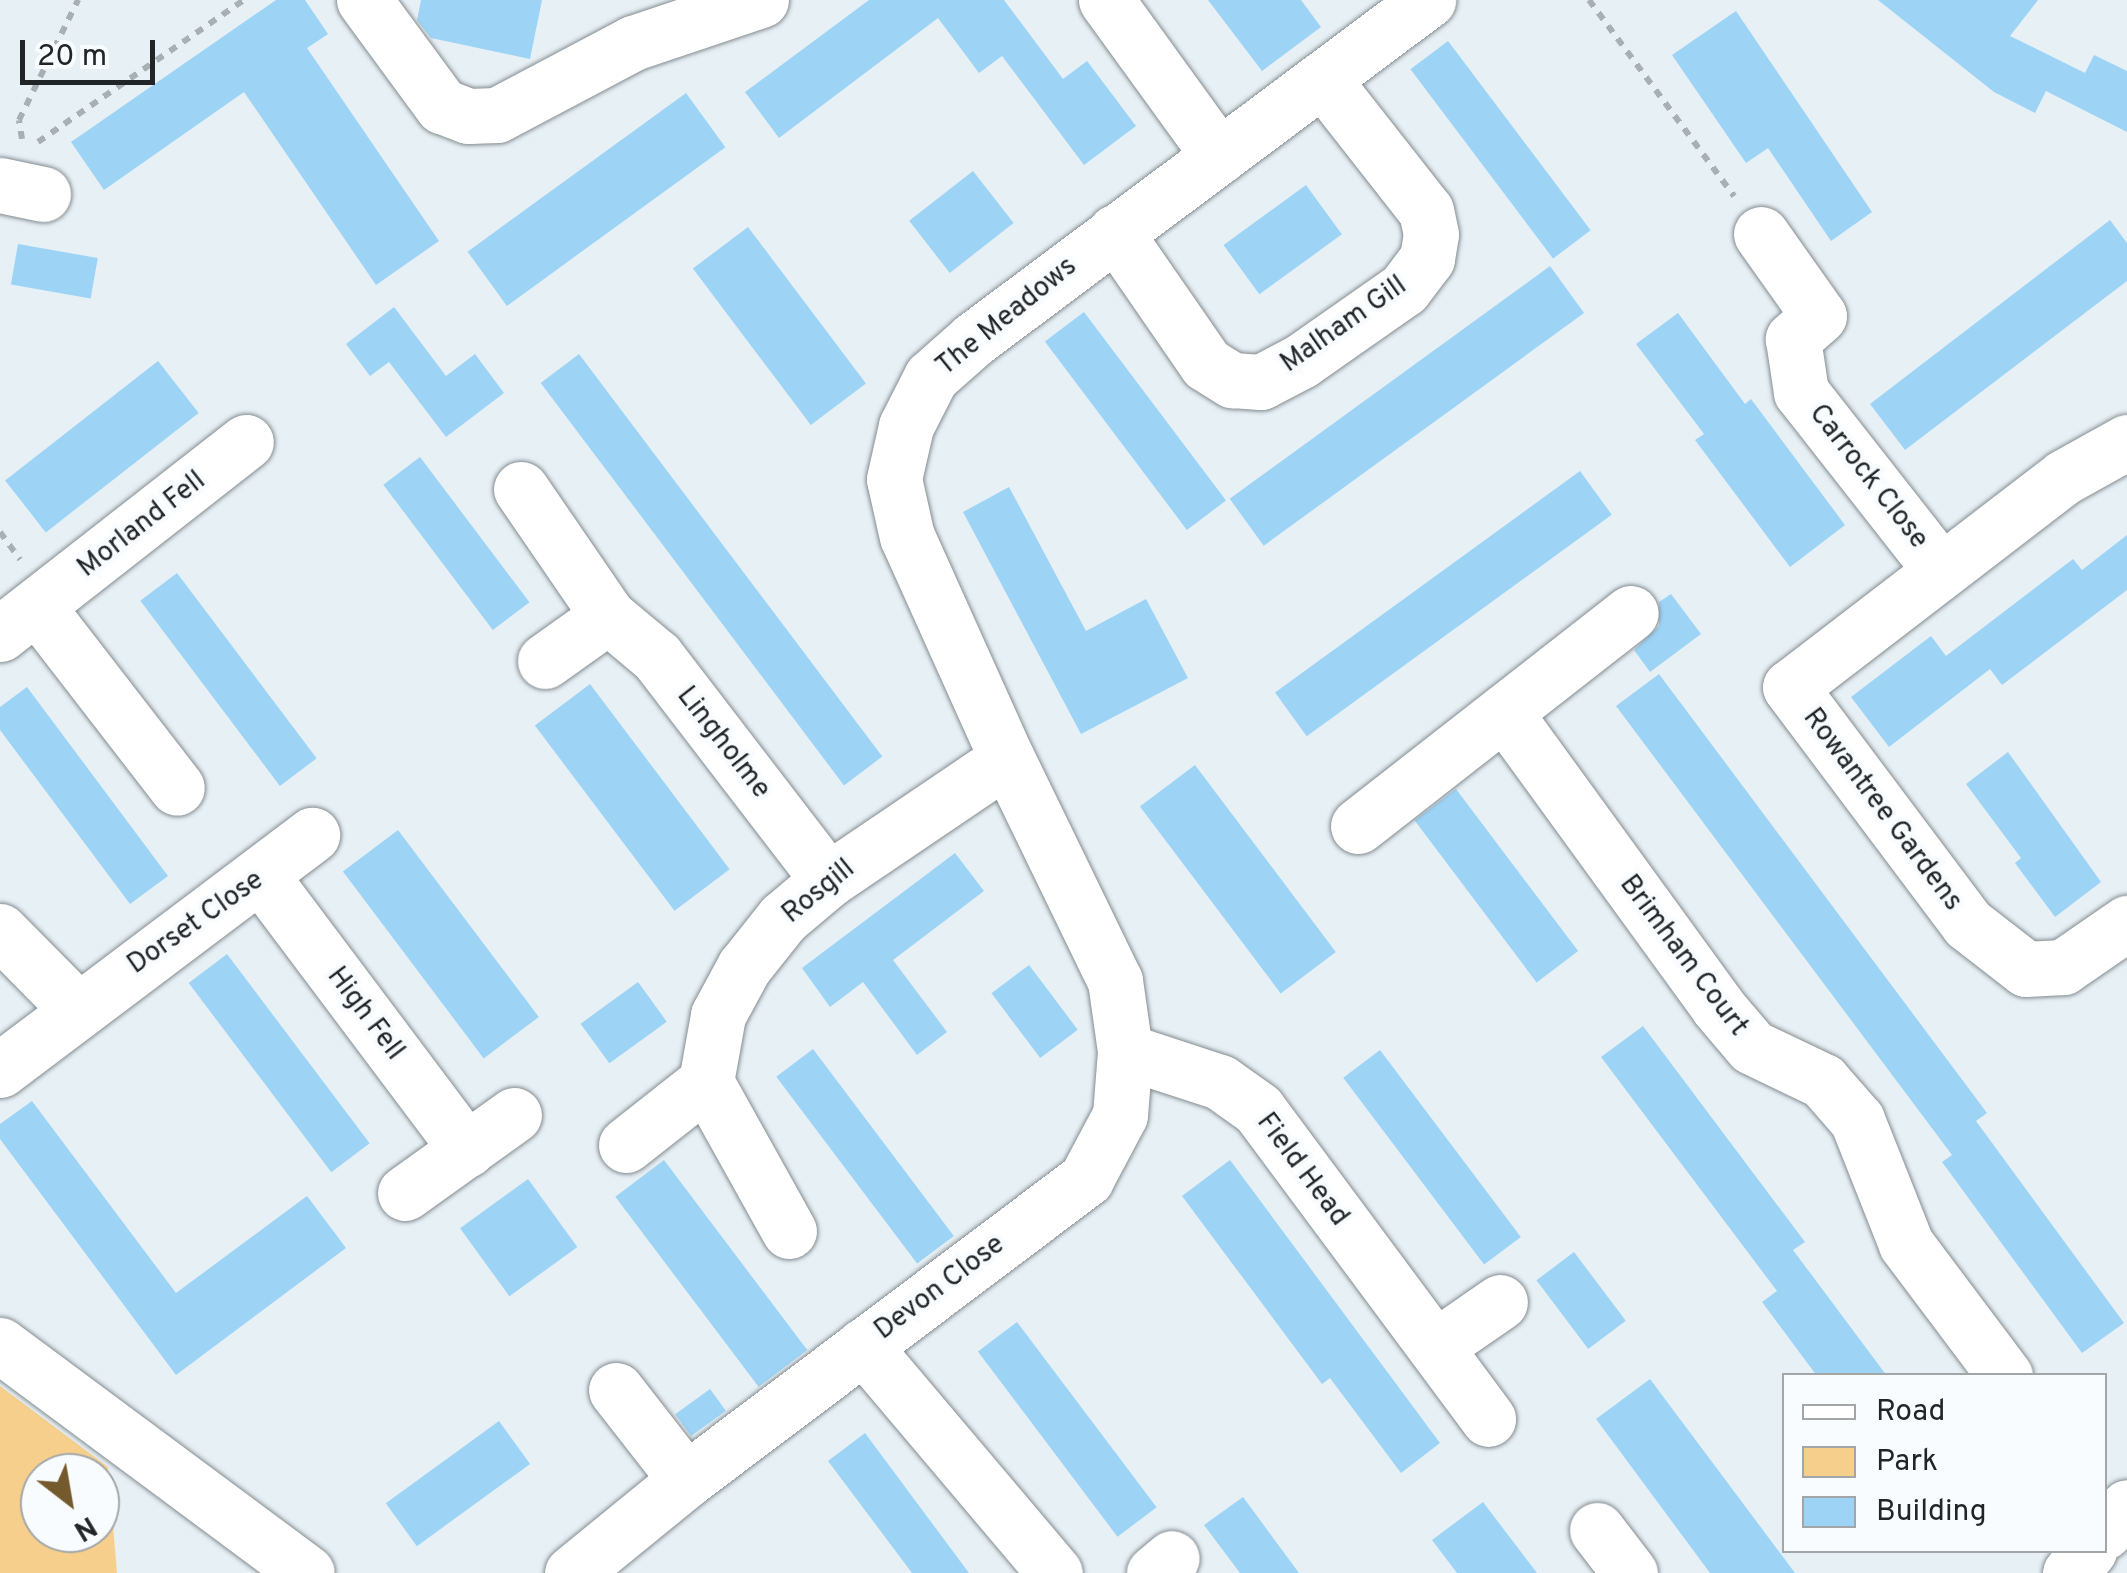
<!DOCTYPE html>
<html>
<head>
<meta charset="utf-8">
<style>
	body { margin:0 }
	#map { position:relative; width:2127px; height:1573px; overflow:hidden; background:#e7f0f5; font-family:Overpass,sans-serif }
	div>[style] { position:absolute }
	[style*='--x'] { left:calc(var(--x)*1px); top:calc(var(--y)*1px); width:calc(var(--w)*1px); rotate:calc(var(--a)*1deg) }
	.green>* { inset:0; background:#f6cf8c }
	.building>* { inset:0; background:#9dd4f6; transform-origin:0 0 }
	.path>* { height:6px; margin-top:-3px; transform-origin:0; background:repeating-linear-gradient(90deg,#a9b0b4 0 8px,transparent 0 16px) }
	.roads { filter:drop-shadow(0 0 2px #848c91) drop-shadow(0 0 2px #848c91) }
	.minor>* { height:55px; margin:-27.5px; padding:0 27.5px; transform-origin:27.5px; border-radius:27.5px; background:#fff }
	span { translate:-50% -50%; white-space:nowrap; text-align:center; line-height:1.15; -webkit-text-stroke:9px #f9fcff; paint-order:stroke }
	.street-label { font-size:28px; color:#222527 }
	.legend { position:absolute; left:1782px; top:1373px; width:325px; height:180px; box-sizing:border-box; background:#f9fcff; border:2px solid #a3a6a9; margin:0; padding:12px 18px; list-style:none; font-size:30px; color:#222527 }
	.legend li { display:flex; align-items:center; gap:20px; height:50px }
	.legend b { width:50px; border:2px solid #a3a6a9 }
	.north { position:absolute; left:20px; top:1453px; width:100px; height:100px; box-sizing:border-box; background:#f9fcff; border:2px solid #a3a6a9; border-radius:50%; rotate:149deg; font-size:28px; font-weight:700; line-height:40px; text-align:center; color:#222527 }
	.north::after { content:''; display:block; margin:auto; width:35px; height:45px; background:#745a2c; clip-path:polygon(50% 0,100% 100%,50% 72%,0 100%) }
	.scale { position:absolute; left:20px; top:40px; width:135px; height:45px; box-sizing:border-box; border:5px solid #222527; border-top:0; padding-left:12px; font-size:30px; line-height:35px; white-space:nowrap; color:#222527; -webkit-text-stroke:8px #f9fcff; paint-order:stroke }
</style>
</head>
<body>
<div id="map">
	<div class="green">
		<i style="clip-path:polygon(evenodd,0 1386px,108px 1467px,117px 1573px,0 1573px,0 1386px,40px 1473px,100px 1473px,100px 1533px,40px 1533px,40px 1473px)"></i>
	</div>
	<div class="building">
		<i style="clip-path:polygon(276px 0,305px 0,328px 34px,307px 48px,439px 241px,376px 285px,244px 92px,104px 190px,71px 142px)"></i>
		<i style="clip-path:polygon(421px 0,542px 0,530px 59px,431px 38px,417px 20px)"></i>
		<i style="clip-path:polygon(869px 0,1004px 0,1063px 79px,1087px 61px,1136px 126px,1084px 165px,1002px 56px,979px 73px,938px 18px,779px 138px,745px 92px)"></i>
		<i style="clip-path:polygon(1208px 0,1301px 0,1321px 27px,1262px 71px)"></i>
		<i style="clip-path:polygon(1878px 0,2038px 0,2010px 36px,2085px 73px,2094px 55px,2127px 71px,2127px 132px,2046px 91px,2035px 113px,1994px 92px)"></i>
		<i style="clip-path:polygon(1736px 11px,1872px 212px,1831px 241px,1768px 148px,1746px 163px,1672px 55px)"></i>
		<i style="left:1448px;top:41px;width:237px;height:47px;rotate:53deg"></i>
		<i style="left:686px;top:93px;width:67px;height:270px;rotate:54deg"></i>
		<i style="left:973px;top:171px;width:66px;height:81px;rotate:52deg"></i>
		<i style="left:1306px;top:185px;width:61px;height:102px;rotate:54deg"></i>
		<i style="clip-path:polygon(2110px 220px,2127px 243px,2127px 281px,1905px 450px,1870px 404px)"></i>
		<i style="left:748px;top:227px;width:196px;height:69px;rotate:53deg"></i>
		<i style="left:18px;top:244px;width:81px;height:41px;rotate:10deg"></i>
		<i style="left:1550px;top:266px;width:58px;height:396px;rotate:54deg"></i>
		<i style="clip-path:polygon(394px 307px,446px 376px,475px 354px,504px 393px,446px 437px,389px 362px,370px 376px,346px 344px)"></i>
		<i style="left:1084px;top:312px;width:236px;height:49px;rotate:53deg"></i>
		<i style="clip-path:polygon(1678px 313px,1745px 404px,1751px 399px,1845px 525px,1790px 567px,1695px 440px,1704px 434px,1636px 344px)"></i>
		<i style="left:579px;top:354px;width:504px;height:48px;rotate:53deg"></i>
		<i style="left:158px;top:361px;width:66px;height:194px;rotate:52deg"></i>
		<i style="left:420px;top:457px;width:182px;height:46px;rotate:53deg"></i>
		<i style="left:1580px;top:471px;width:54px;height:377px;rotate:54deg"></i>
		<i style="clip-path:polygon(1009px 487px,1086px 631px,1146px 599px,1188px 678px,1081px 734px,963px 512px)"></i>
		<i style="clip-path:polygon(2127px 535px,2127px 590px,2002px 685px,1990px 669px,1889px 747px,1851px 697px,1931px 636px,1946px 656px,2073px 559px,2082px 570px)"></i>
		<i style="left:177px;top:573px;width:232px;height:46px;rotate:53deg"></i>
		<i style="clip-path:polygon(1671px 594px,1701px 634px,1650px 672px,1634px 650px,1659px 626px,1659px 602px)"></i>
		<i style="clip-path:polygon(1659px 674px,1987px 1113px,1976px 1121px,2124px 1323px,2082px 1353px,1942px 1162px,1952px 1155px,1616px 706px)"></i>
		<i style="left:590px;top:684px;width:232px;height:69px;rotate:53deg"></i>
		<i style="clip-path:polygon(27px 687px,168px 876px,130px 904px,0 730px,0 707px)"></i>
		<i style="clip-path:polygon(2008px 752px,2101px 882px,2055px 917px,2015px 863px,2021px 858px,1966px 784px)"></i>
		<i style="left:1195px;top:765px;width:234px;height:69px;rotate:53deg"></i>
		<i style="left:1456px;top:789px;width:203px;height:52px;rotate:53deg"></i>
		<i style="left:398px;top:830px;width:234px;height:69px;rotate:53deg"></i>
		<i style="clip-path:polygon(955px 853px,984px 891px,893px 960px,947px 1032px,917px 1055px,863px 982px,830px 1007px,802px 968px)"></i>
		<i style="left:227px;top:954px;width:237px;height:48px;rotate:53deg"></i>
		<i style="left:1029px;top:965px;width:81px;height:47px;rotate:53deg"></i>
		<i style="left:638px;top:982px;width:49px;height:71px;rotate:54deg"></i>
		<i style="clip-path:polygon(1643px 1026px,1805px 1242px,1793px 1250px,1887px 1376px,1817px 1376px,1762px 1302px,1777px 1291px,1601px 1057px)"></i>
		<i style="left:813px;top:1049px;width:234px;height:46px;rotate:53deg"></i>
		<i style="left:1380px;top:1050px;width:234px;height:46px;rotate:53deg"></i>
		<i style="clip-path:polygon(32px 1101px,176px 1293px,307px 1196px,346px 1248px,176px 1375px,0 1139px,0 1124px)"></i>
		<i style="left:664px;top:1160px;width:238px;height:61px;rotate:53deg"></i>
		<i style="clip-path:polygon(1230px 1160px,1440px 1443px,1401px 1473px,1330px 1378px,1322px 1384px,1182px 1196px)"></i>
		<i style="left:528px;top:1179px;width:84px;height:84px;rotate:54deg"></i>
		<i style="left:1574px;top:1252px;width:86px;height:47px;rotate:53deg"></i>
		<i style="left:1017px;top:1322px;width:232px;height:49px;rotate:53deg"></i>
		<i style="clip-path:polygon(1650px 1379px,1795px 1573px,1710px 1573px,1596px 1419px)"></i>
		<i style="left:710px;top:1389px;width:27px;height:43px;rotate:54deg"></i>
		<i style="left:499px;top:1421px;width:53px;height:140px;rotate:54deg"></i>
		<i style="clip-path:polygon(865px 1433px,969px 1573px,912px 1573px,828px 1461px)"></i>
		<i style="clip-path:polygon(1243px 1497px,1299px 1573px,1240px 1573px,1204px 1525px)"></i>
		<i style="clip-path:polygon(1483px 1502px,1537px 1573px,1457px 1573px,1432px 1540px)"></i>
	</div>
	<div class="path">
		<i style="--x:1589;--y:0;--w:244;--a:53.5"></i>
		<i style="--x:22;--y:139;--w:19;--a:-99"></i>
		<i style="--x:19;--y:120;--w:134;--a:-63.8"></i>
		<i style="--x:38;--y:142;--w:250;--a:-34.6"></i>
		<i style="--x:0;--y:532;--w:34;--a:54"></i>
	</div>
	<div class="roads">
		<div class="minor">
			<i style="--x:364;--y:0;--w:132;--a:53.7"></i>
			<i style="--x:442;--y:106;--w:28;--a:21"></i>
			<i style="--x:468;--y:116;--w:29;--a:-2"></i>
			<i style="--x:497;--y:115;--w:154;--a:-27.9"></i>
			<i style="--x:633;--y:43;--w:135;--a:-18.6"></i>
			<i style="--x:1106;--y:0;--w:193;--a:54.1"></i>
			<i style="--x:0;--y:185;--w:44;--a:11.8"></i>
			<i style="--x:1115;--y:232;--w:160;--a:55.4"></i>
			<i style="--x:1206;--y:364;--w:31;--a:32"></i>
			<i style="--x:1232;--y:380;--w:29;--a:4"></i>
			<i style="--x:1261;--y:382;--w:45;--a:-27.7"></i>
			<i style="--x:1301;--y:361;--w:126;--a:-35"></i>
			<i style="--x:1404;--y:289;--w:38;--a:-53"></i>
			<i style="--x:1427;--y:259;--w:25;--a:-81"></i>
			<i style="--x:1431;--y:234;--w:24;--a:-102"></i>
			<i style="--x:1426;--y:211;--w:165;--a:-128.1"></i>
			<i style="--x:1761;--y:234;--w:100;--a:54.7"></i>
			<i style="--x:1819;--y:316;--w:35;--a:139"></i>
			<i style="--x:1793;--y:339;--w:54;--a:81.4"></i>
			<i style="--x:1801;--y:392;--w:225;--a:51.9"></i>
			<i style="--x:2127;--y:442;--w:72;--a:150.9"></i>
			<i style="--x:2064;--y:477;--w:345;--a:142.5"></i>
			<i style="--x:1790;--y:687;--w:296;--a:53.1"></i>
			<i style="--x:1968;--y:924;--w:73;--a:37.8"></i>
			<i style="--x:2026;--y:969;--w:37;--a:-3"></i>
			<i style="--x:2063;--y:967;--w:78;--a:-34.5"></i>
			<i style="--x:521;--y:489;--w:154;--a:55.6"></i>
			<i style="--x:608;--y:616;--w:64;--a:39.9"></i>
			<i style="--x:657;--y:657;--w:281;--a:52.5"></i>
			<i style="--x:38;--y:608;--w:227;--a:52.3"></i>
			<i style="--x:0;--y:634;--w:312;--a:-38"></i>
			<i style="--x:545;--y:661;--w:77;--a:-35.5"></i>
			<i style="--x:1504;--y:712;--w:364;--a:54"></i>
			<i style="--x:1718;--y:1007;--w:52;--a:49.6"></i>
			<i style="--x:1752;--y:1047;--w:79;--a:25.6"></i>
			<i style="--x:1823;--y:1081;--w:52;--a:48.9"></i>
			<i style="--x:1857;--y:1120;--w:133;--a:68.4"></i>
			<i style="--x:1906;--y:1244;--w:165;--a:53.1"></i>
			<i style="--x:1358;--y:826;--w:346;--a:-38"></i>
			<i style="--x:262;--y:877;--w:341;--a:53.1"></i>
			<i style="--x:0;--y:931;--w:108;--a:45.4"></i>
			<i style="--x:1125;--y:1051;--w:100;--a:18.1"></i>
			<i style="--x:1220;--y:1082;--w:47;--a:35.4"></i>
			<i style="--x:1258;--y:1109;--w:386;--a:53.4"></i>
			<i style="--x:0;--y:1070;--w:391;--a:-37"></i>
			<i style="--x:626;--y:1145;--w:102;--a:-38.2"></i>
			<i style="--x:405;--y:1193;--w:134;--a:-35.6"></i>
			<i style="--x:789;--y:1231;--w:171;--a:-119.1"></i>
			<i style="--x:706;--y:1082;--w:68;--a:-79.8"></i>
			<i style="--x:718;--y:1015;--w:55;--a:-61.6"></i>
			<i style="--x:744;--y:967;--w:63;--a:-51.5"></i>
			<i style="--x:783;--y:918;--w:59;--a:-40.2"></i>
			<i style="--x:828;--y:880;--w:216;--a:-34.1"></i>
			<i style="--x:0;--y:1345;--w:382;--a:36.6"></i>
			<i style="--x:863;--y:1346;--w:297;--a:49.8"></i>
			<i style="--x:1435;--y:1347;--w:79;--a:-34.7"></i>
			<i style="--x:616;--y:1390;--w:114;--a:52.1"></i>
			<i style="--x:1597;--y:1530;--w:54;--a:52.5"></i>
			<i style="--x:2104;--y:1532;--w:34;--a:-47"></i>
			<i style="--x:572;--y:1573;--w:147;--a:-39.2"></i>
			<i style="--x:686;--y:1480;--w:501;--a:-36.96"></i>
			<i style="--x:1086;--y:1179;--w:72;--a:-62"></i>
			<i style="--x:1120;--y:1115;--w:64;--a:-85.5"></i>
			<i style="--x:1125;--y:1051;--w:71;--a:-98.1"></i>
			<i style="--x:1115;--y:981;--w:247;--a:-115.9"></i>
			<i style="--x:1007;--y:759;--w:243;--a:-114.2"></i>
			<i style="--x:907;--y:537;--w:59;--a:-102.6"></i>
			<i style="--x:894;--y:479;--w:54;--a:-77.2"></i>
			<i style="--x:906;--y:426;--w:55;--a:-63"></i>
			<i style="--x:931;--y:377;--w:57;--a:-41.5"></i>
			<i style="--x:974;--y:339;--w:567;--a:-36.75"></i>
			<i style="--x:1154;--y:1573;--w:23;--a:-40"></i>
			<i style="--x:2070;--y:1573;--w:30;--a:-50"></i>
		</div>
	</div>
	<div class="street-label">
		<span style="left:1007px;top:317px;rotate:-39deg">The Meadows</span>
		<span style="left:1344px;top:325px;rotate:-35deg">Malham Gill</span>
		<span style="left:1868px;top:477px;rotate:52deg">Carrock Close</span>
		<span style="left:142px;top:525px;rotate:-38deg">Morland Fell</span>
		<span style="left:723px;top:743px;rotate:52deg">Lingholme</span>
		<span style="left:1882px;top:810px;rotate:53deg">Rowantree Gardens</span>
		<span style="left:819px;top:892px;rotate:-39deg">Rosgill</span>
		<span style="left:196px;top:923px;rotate:-35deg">Dorset Close</span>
		<span style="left:1683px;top:956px;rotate:53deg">Brimham Court</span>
		<span style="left:365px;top:1014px;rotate:53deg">High Fell</span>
		<span style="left:1302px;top:1170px;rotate:53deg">Field Head</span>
		<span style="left:940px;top:1288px;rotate:-37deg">Devon Close</span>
	</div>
	<ul class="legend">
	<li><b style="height:12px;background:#fff"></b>Road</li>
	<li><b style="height:28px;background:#f6cf8c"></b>Park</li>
	<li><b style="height:28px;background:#9dd4f6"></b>Building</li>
	</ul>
	<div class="north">N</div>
	<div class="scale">20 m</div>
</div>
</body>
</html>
